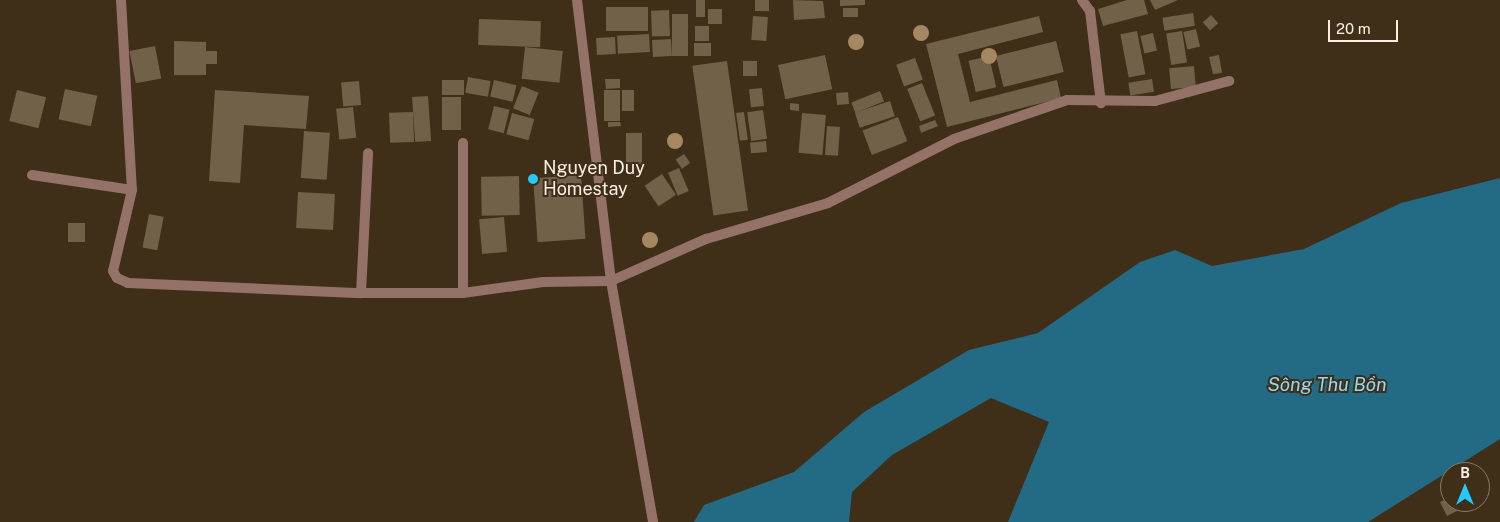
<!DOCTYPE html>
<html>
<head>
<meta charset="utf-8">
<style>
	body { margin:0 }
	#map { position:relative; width:1500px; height:522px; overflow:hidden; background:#3f2e18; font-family:"Public Sans",sans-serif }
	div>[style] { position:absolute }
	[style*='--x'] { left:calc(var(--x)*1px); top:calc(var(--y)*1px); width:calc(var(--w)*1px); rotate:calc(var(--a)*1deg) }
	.water>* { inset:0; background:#236b85 }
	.building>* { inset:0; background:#706148; transform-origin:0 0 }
	.street>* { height:10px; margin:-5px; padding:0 5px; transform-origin:5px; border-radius:5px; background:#947268 }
	.trees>* { width:16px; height:16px; margin:-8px; border-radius:50%; background:#a58762 }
	.dots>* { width:14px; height:14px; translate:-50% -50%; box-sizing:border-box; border:2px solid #3f2e18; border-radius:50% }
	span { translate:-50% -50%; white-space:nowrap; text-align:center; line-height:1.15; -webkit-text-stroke:4px #3f2e18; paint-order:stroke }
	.poi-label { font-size:18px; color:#faefe2 }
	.left { translate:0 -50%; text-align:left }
	.water-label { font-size:19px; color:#93d7f3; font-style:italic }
	.north { position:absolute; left:1440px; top:462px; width:50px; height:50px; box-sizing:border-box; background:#3f2e18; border:1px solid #8a7b69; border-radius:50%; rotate:0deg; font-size:14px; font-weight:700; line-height:20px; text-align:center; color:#faefe2 }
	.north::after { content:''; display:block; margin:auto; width:18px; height:22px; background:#24c9fe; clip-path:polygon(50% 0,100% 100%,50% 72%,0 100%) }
	.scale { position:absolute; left:1328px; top:20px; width:70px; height:22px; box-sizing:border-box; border:2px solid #faefe2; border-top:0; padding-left:6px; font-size:15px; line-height:18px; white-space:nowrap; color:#faefe2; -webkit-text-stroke:4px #3f2e18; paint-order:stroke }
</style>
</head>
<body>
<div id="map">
	<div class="water">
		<i style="clip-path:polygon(1500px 178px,1500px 439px,1368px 522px,1008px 522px,1049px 422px,991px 398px,892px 455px,852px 492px,849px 522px,694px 522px,704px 505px,794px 472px,864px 412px,969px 350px,1038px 333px,1140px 262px,1175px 250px,1212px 266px,1304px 249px,1401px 203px)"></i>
	</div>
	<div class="building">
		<i style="left:696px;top:0;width:9px;height:17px"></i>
		<i style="left:755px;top:0;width:14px;height:11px"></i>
		<i style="clip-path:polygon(793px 0,823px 1px,825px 18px,794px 20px)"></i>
		<i style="clip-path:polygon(840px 0,865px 0,865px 5px,840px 6px)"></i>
		<i style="clip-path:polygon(1127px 0,1144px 0,1148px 14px,1103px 26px,1098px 9px)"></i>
		<i style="clip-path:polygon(1150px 0,1178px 0,1155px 10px)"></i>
		<i style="left:648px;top:7px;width:24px;height:42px;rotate:90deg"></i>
		<i style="left:843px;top:8px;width:15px;height:9px"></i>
		<i style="left:708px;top:9px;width:14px;height:15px"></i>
		<i style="left:669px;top:10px;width:26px;height:18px;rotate:88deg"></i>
		<i style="left:1193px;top:13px;width:13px;height:31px;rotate:81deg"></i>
		<i style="left:672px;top:14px;width:16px;height:42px"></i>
		<i style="left:1211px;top:15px;width:11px;height:11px;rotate:49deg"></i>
		<i style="left:753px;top:16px;width:15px;height:24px;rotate:4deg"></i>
		<i style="clip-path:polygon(1039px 16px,1043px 32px,958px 54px,970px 102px,1057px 80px,1061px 98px,947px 127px,926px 44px)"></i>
		<i style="left:479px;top:19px;width:62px;height:26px;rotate:2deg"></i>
		<i style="left:695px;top:26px;width:14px;height:15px"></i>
		<i style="left:1196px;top:29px;width:18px;height:13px;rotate:77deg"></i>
		<i style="left:1137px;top:31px;width:44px;height:17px;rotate:79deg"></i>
		<i style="left:1182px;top:31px;width:32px;height:16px;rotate:81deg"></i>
		<i style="left:1153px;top:33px;width:18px;height:13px;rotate:77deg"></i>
		<i style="left:649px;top:34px;width:18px;height:32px;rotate:87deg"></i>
		<i style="left:615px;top:37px;width:17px;height:19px;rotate:87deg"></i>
		<i style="left:671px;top:39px;width:17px;height:19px;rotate:87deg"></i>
		<i style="clip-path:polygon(174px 41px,206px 42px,206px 51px,217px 51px,217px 64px,206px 64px,206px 75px,174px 75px)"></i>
		<i style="left:1056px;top:41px;width:32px;height:62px;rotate:76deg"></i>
		<i style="left:694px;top:43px;width:17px;height:13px"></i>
		<i style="left:155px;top:46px;width:33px;height:26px;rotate:79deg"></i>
		<i style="left:525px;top:47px;width:38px;height:32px;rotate:6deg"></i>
		<i style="left:825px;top:55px;width:35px;height:48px;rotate:78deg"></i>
		<i style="clip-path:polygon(1219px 55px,1222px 73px,1213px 74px,1209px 57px)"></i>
		<i style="left:989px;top:56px;width:32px;height:21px;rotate:77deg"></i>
		<i style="left:915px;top:58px;width:23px;height:20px;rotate:70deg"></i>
		<i style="left:727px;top:61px;width:151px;height:35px;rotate:82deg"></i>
		<i style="left:757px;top:61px;width:15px;height:14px;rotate:90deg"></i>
		<i style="left:1194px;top:66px;width:21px;height:25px;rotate:85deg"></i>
		<i style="left:468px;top:77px;width:23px;height:16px;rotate:10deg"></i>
		<i style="clip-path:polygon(605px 79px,620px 79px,620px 88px,606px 89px)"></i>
		<i style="left:1152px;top:79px;width:13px;height:24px;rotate:81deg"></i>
		<i style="left:442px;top:80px;width:22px;height:15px"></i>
		<i style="left:494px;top:80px;width:23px;height:17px;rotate:13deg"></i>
		<i style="left:359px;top:81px;width:24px;height:18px;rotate:85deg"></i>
		<i style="left:922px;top:83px;width:35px;height:16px;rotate:68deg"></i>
		<i style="left:522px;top:86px;width:18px;height:24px;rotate:22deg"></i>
		<i style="left:762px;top:88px;width:18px;height:13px;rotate:84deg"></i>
		<i style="left:65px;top:89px;width:33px;height:31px;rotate:12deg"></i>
		<i style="left:17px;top:90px;width:30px;height:32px;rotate:14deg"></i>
		<i style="clip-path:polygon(215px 90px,309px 96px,306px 129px,244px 125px,240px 183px,209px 181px)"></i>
		<i style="left:604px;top:90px;width:16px;height:31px"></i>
		<i style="left:622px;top:90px;width:12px;height:21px"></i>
		<i style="left:880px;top:91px;width:11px;height:31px;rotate:68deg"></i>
		<i style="left:848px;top:92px;width:12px;height:12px;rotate:85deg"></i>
		<i style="left:428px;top:96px;width:45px;height:16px;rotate:86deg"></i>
		<i style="left:461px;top:97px;width:33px;height:19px;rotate:90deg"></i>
		<i style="left:890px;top:101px;width:16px;height:37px;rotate:72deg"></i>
		<i style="clip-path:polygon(790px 103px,799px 104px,799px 111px,790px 110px)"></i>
		<i style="left:494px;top:106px;width:16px;height:24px;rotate:14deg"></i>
		<i style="left:353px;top:107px;width:31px;height:17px;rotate:84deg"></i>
		<i style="left:763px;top:110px;width:29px;height:16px;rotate:82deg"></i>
		<i style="left:413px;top:112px;width:30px;height:24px;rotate:88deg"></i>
		<i style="left:744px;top:112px;width:28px;height:8px;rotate:82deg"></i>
		<i style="left:512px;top:113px;width:23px;height:22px;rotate:15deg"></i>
		<i style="left:802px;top:113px;width:24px;height:40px;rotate:5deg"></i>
		<i style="left:898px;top:117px;width:26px;height:38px;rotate:69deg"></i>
		<i style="clip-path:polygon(935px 120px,938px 126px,921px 133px,919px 126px)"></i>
		<i style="clip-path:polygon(608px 122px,620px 122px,621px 126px,608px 127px)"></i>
		<i style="left:827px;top:126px;width:13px;height:29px;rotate:4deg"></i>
		<i style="left:304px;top:131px;width:26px;height:47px;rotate:4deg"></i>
		<i style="left:626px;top:133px;width:16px;height:31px"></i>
		<i style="left:766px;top:141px;width:11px;height:16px;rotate:85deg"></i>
		<i style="left:684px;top:154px;width:11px;height:10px;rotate:56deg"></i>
		<i style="left:679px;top:168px;width:25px;height:12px;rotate:67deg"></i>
		<i style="left:662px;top:174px;width:25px;height:21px;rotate:56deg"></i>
		<i style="left:581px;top:175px;width:64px;height:48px;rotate:86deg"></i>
		<i style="left:519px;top:176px;width:39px;height:38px;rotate:89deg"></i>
		<i style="left:298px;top:192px;width:37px;height:36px;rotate:3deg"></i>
		<i style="left:149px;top:214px;width:15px;height:34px;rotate:11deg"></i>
		<i style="left:504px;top:217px;width:35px;height:25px;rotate:85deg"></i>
		<i style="left:85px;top:223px;width:19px;height:17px;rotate:90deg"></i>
		<i style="clip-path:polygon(1450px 497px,1450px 502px,1460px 502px,1463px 508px,1447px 516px,1440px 502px)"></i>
	</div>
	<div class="street">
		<i style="--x:121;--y:0;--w:190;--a:86.7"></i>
		<i style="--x:132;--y:190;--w:83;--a:103.2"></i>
		<i style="--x:113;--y:271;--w:8;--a:60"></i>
		<i style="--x:117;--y:278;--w:12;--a:24"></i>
		<i style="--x:128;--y:283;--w:233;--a:2.5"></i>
		<i style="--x:361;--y:293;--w:102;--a:0"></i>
		<i style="--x:463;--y:293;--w:81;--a:-7.8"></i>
		<i style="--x:543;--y:282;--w:68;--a:-0.8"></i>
		<i style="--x:611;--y:281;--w:104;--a:-23.9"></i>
		<i style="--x:706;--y:239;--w:127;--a:-16.4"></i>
		<i style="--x:828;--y:203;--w:141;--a:-26.9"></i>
		<i style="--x:954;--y:139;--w:120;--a:-19"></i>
		<i style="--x:1067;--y:100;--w:88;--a:0.7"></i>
		<i style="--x:1155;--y:101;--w:77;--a:-15.1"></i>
		<i style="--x:577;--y:0;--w:283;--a:83.1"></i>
		<i style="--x:611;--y:281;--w:245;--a:80.1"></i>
		<i style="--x:1082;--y:0;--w:14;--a:54"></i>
		<i style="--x:1090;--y:11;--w:93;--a:83.2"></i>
		<i style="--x:463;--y:143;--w:150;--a:90"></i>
		<i style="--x:32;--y:175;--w:101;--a:8.5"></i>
		<i style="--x:361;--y:293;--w:140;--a:-87.1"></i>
	</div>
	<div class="trees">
		<i style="left:921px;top:33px"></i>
		<i style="left:856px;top:42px"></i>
		<i style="left:989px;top:56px"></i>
		<i style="left:675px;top:141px"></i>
		<i style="left:650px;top:240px"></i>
	</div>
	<div class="dots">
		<i style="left:533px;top:179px;background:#24c9fe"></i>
	</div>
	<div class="poi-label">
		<span class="left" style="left:543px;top:179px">Nguyen Duy<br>Homestay</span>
	</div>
	<div class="water-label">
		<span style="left:1327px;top:385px">Sông Thu Bồn</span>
	</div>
	<div class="north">B</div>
	<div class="scale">20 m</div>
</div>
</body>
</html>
